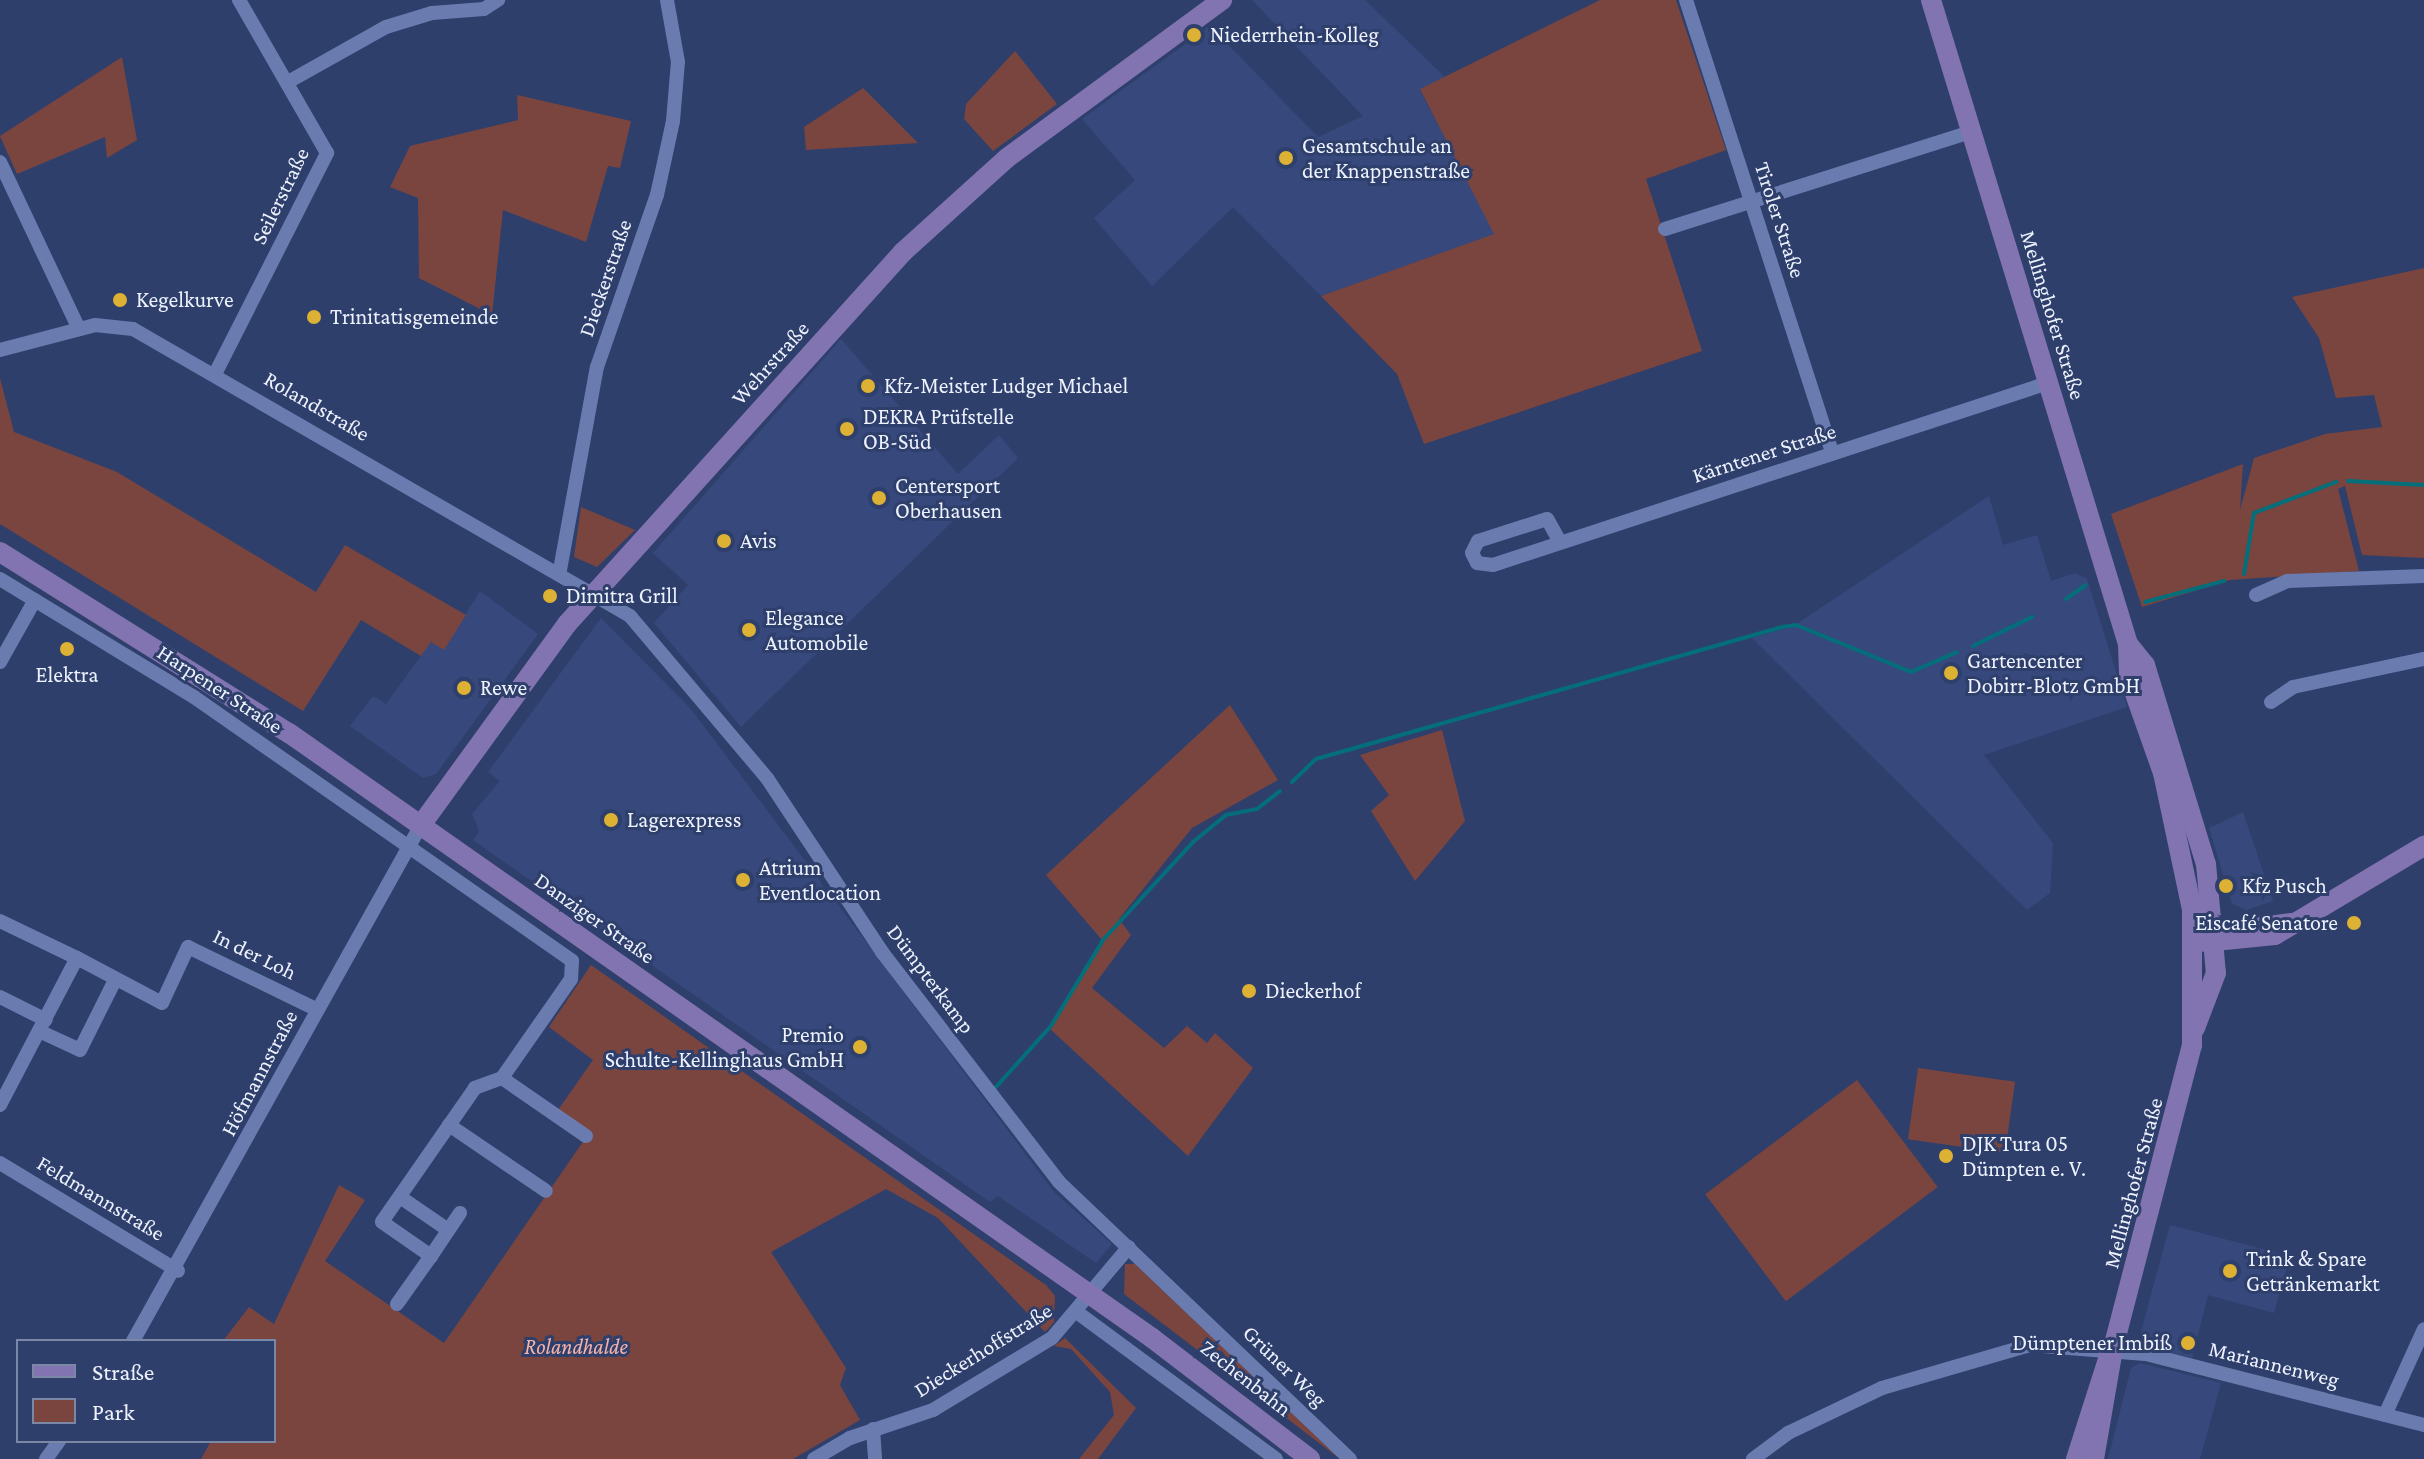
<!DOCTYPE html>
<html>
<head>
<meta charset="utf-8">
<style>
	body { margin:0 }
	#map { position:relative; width:2424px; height:1459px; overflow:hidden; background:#2f3f6c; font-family:"Crimson Pro",serif }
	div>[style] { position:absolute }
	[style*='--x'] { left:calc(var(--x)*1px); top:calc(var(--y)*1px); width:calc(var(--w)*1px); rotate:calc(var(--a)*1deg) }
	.built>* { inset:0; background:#37487d }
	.green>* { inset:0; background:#7a453e; transform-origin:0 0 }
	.stream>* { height:4px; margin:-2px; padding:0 2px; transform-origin:2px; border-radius:2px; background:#046e7b }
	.street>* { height:14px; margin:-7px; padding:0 7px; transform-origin:7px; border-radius:7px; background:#6a7caf }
	.secondary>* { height:20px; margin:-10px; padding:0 10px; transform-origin:10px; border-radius:10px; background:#8274b1 }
	.dots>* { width:22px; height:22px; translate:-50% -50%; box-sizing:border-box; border:4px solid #2f3f6c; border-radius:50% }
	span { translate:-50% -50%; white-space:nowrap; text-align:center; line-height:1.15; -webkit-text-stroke:6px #2f3f6c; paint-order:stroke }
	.poi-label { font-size:22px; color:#edf2fd }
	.left { translate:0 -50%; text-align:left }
	.right { translate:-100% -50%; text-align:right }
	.street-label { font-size:22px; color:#edf2fd }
	.park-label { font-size:22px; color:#f5b2a8; font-style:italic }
	.legend { position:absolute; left:16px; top:1339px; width:260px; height:104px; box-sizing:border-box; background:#2f3f6c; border:2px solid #7b87a6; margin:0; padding:10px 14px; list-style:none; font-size:24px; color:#edf2fd }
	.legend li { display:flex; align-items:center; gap:16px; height:40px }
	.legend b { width:40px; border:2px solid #7b87a6 }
</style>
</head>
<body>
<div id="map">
	<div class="built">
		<i style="clip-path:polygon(1252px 0,1365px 0,1445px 77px,1420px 90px,1495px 234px,1321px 296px,1233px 207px,1152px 286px,1094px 218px,1135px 180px,1082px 119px,1210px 26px,1318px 137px,1363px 116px)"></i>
		<i style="clip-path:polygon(841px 339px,958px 474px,999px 435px,1018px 458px,741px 727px,654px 623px,688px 585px,653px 553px)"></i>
		<i style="clip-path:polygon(1989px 496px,2003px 545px,2037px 535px,2051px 581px,2075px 573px,2087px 579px,2127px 707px,1984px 755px,2053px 843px,2050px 893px,2027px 910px,1752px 638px,1792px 627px)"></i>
		<i style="clip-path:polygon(480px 591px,538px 634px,436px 774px,423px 778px,350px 726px,373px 696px,386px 704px,431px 642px,444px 649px)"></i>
		<i style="clip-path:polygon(601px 618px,691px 709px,1054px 1192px,1112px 1244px,1096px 1263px,998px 1196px,990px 1202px,473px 840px,479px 831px,472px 814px,500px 781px,488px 772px)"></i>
		<i style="clip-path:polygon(2243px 812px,2273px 901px,2246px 910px,2232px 904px,2209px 828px)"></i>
		<i style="clip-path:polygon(2170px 1225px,2290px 1256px,2274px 1313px,2208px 1295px,2192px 1358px,2148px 1347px,2140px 1335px)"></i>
		<i style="clip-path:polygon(2140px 1363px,2221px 1383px,2200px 1459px,2108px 1459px,2131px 1368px)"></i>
	</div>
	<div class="green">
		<i style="clip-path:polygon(1600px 0,1676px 0,1726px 150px,1646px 179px,1702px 351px,1424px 444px,1397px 374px,1321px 296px,1494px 234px,1420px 89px)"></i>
		<i style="clip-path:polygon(1015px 51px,1057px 104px,993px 151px,964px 119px,966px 104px)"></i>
		<i style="clip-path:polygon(122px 57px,137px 140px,107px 158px,105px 137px,17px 174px,0 136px)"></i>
		<i style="clip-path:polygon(863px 88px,918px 143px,806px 150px,804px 127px)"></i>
		<i style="clip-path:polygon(517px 95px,631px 121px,620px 168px,608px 166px,586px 242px,503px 210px,492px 315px,419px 278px,418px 198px,390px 187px,410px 146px,518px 120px)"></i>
		<i style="clip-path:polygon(2424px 268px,2424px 558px,2362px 555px,2345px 486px,2338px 489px,2359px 571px,2230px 580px,2142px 607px,2111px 514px,2243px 464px,2240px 510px,2254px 458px,2325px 434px,2382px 427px,2374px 395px,2336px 398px,2319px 338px,2292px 297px)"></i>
		<i style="clip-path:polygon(0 378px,14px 432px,117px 472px,316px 592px,345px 545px,466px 615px,444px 650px,431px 642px,421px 656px,361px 620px,303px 711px,0 524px)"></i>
		<i style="clip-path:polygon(581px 507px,635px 530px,597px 567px,574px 557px)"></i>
		<i style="clip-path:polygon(1230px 705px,1278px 780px,1192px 828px,1119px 919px,1131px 935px,1092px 988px,1164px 1048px,1187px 1026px,1207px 1043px,1215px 1033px,1253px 1068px,1188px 1156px,1050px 1029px,1103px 941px,1046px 875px)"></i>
		<i style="clip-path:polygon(1442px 730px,1465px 821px,1415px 881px,1371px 811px,1389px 795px,1360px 755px)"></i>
		<i style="clip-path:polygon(591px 965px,1046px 1285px,1055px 1296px,1054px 1322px,1045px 1332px,938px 1218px,886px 1189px,771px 1252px,846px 1368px,840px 1385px,860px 1420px,793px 1459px,201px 1459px,211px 1441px,274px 1441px,274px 1341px,223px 1341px,249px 1307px,274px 1324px,339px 1185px,365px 1200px,325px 1261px,444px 1343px,589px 1133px,558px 1110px,593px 1060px,549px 1027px)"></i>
		<i style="left:1918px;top:1068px;width:98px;height:72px;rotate:8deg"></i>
		<i style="left:1857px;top:1080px;width:134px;height:190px;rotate:53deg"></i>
		<i style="clip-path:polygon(1125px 1264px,1135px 1264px,1340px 1459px,1124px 1294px)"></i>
		<i style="clip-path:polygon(1065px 1338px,1136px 1408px,1098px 1459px,1079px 1459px,1114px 1415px,1110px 1392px,1071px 1349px,1054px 1346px)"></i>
	</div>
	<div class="stream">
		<i style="--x:2348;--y:481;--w:76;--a:3"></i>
		<i style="--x:2244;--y:574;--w:62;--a:-80.7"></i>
		<i style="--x:2254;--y:513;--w:88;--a:-20.7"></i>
		<i style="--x:2066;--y:599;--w:24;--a:-35"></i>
		<i style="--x:2145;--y:602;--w:82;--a:-14.9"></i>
		<i style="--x:1973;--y:646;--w:66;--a:-26.2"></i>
		<i style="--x:1292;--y:782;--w:33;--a:-44"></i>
		<i style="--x:1316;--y:759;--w:484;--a:-15.8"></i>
		<i style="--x:1782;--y:627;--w:14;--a:-8"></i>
		<i style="--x:1796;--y:625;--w:124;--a:22.2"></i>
		<i style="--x:1911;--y:672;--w:50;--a:-23.5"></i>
		<i style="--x:996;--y:1087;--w:82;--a:-48"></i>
		<i style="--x:1051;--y:1026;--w:100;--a:-58.8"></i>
		<i style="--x:1103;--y:940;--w:133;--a:-47.4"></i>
		<i style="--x:1193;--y:842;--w:43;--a:-39.3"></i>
		<i style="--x:1226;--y:815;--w:32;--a:-11"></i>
		<i style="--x:1257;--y:809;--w:29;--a:-38"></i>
	</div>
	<div class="street">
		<i style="--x:1686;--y:0;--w:476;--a:72.1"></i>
		<i style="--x:288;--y:82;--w:112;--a:-29.3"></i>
		<i style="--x:386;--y:27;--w:48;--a:-16.9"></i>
		<i style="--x:432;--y:13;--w:52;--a:-4.4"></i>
		<i style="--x:484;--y:9;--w:17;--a:-33"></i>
		<i style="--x:0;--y:162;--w:185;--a:64.7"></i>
		<i style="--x:1665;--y:229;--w:321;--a:-17.6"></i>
		<i style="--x:0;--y:350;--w:98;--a:-14.7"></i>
		<i style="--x:95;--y:325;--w:38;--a:6"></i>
		<i style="--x:133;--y:329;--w:574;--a:30"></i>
		<i style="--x:630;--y:616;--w:212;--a:49.8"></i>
		<i style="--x:767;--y:778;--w:209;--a:56.5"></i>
		<i style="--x:882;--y:952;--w:290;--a:52.4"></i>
		<i style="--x:1059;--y:1182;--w:402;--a:43.6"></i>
		<i style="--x:215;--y:374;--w:248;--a:-63.1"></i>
		<i style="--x:327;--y:153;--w:177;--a:-119.9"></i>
		<i style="--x:1560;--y:542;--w:26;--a:-119"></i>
		<i style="--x:1547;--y:519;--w:72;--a:162.3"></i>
		<i style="--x:1478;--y:541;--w:13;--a:117"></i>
		<i style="--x:1472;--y:553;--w:11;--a:63"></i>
		<i style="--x:1477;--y:563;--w:16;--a:7"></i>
		<i style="--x:1493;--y:565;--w:584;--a:-18.16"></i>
		<i style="--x:560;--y:570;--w:206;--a:-79.7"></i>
		<i style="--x:597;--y:367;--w:182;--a:-70.8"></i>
		<i style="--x:657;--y:195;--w:76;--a:-77.8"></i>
		<i style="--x:673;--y:121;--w:59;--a:-85.2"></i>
		<i style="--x:678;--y:62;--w:63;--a:-100.1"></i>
		<i style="--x:0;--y:579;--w:227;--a:31.3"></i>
		<i style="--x:194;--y:697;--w:461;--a:34.9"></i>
		<i style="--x:572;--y:961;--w:18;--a:93"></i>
		<i style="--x:571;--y:979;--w:121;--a:124.9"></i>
		<i style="--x:502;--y:1078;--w:29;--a:160"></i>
		<i style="--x:475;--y:1088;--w:163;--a:124.8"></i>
		<i style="--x:382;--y:1222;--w:60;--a:34.8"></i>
		<i style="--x:431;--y:1256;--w:52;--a:-56"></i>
		<i style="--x:2256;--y:595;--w:35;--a:-24"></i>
		<i style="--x:2288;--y:581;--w:136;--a:-2.1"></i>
		<i style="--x:0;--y:662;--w:71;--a:-60.6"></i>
		<i style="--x:2271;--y:702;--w:27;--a:-34"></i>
		<i style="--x:2293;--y:687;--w:134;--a:-12.1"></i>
		<i style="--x:0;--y:921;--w:85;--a:25.7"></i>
		<i style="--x:0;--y:997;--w:51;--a:26.6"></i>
		<i style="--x:39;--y:1031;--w:45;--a:24.9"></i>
		<i style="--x:80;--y:1050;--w:78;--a:-63.4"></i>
		<i style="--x:502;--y:1078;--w:102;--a:34.6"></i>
		<i style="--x:0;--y:1105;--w:166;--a:-62.4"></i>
		<i style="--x:77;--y:958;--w:96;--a:27.9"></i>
		<i style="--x:162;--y:1003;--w:62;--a:-65.1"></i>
		<i style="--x:188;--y:947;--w:144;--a:25.9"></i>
		<i style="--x:449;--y:1125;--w:117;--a:34.2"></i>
		<i style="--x:0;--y:1163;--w:208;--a:31.2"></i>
		<i style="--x:400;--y:1197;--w:58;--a:34.5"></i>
		<i style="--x:397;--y:1304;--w:59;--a:-54.7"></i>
		<i style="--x:1078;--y:1313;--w:246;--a:36.4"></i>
		<i style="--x:133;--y:1341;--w:591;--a:-60.83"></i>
		<i style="--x:2385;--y:1415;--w:94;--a:-65.6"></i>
		<i style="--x:873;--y:1429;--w:30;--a:86"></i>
		<i style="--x:46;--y:1459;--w:22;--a:-54"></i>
		<i style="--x:814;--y:1459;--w:42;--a:-30.3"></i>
		<i style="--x:850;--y:1438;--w:88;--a:-18.6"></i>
		<i style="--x:933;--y:1410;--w:139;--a:-31.2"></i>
		<i style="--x:1052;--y:1338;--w:119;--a:-49.8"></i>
		<i style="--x:1753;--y:1459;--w:44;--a:-36.6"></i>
		<i style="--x:1788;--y:1433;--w:104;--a:-25.6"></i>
		<i style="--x:1882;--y:1388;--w:154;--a:-16.2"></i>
		<i style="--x:2030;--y:1345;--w:116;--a:4.4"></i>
		<i style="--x:2146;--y:1354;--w:287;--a:14.3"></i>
	</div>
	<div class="secondary">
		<i style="--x:1931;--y:0;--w:673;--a:72.99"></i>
		<i style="--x:2128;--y:644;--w:33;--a:88"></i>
		<i style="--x:2129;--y:677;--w:102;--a:70.5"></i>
		<i style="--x:2163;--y:773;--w:140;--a:78"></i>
		<i style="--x:2192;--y:910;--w:135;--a:90"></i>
		<i style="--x:2192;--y:1045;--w:314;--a:104.6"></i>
		<i style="--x:2113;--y:1349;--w:112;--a:99.8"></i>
		<i style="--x:0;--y:552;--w:341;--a:32.1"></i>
		<i style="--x:289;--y:733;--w:1054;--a:35.03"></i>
		<i style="--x:1152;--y:1338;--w:199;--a:37.4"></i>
		<i style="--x:2128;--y:644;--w:27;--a:51"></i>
		<i style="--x:2145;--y:665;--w:208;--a:73"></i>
		<i style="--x:2206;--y:864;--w:109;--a:84.8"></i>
		<i style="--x:2216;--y:973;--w:59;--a:110.9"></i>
		<i style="--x:421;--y:825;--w:248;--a:-54"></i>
		<i style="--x:567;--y:624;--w:501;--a:-47.91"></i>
		<i style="--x:903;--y:252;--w:140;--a:-42.1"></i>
		<i style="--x:1007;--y:158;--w:267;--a:-36.3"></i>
		<i style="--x:2205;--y:935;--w:86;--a:-8"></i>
		<i style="--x:2205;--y:942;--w:70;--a:-5.7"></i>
		<i style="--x:2275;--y:935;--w:174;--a:-30.9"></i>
		<i style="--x:2076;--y:1459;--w:108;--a:-72.2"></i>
	</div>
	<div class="dots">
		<i style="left:1194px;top:35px;background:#ddb133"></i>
		<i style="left:1286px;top:158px;background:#ddb133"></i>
		<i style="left:120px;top:300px;background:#ddb133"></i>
		<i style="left:314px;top:317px;background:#ddb133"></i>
		<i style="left:868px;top:386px;background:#ddb133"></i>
		<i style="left:847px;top:429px;background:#ddb133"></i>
		<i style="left:879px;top:498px;background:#ddb133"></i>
		<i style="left:724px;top:541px;background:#ddb133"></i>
		<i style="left:550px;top:596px;background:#ddb133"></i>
		<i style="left:749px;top:630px;background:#ddb133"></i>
		<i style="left:67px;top:649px;background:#ddb133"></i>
		<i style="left:1951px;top:673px;background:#ddb133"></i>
		<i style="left:464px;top:688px;background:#ddb133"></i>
		<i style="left:611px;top:820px;background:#ddb133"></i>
		<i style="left:743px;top:880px;background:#ddb133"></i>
		<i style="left:2226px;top:886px;background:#ddb133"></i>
		<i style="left:2354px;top:923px;background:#ddb133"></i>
		<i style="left:1249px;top:991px;background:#ddb133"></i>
		<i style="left:860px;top:1047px;background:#ddb133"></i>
		<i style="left:1946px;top:1156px;background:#ddb133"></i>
		<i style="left:2230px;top:1271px;background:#ddb133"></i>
		<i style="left:2188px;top:1343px;background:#ddb133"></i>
	</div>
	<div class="poi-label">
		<span class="left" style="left:1210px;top:35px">Niederrhein-Kolleg</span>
		<span class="left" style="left:1302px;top:158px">Gesamtschule an<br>der Knappenstraße</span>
		<span class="left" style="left:136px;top:300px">Kegelkurve</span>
		<span class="left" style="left:330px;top:317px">Trinitatisgemeinde</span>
		<span class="left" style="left:884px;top:386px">Kfz-Meister Ludger Michael</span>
		<span class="left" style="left:863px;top:429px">DEKRA Prüfstelle<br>OB-Süd</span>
		<span class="left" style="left:895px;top:498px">Centersport<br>Oberhausen</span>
		<span class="left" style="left:740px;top:541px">Avis</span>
		<span class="left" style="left:566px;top:596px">Dimitra Grill</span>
		<span class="left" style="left:765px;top:630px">Elegance<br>Automobile</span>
		<span class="left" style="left:1967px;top:673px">Gartencenter<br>Dobirr-Blotz GmbH</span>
		<span style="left:67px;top:675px">Elektra</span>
		<span class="left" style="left:480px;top:688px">Rewe</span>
		<span class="left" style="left:627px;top:820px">Lagerexpress</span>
		<span class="left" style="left:759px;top:880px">Atrium<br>Eventlocation</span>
		<span class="left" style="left:2242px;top:886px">Kfz Pusch</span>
		<span class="right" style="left:2338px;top:923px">Eiscafé Senatore</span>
		<span class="left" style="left:1265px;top:991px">Dieckerhof</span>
		<span class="right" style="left:844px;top:1047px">Premio<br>Schulte-Kellinghaus GmbH</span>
		<span class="left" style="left:1962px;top:1156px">DJK Tura 05<br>Dümpten e. V.</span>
		<span class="left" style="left:2246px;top:1271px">Trink &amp; Spare<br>Getränkemarkt</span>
		<span class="right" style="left:2172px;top:1343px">Dümptener Imbiß</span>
	</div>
	<div class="street-label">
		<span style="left:280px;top:196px;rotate:-64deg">Seilerstraße</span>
		<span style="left:1780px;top:220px;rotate:72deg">Tiroler Straße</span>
		<span style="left:605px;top:278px;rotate:-71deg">Dieckerstraße</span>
		<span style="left:2053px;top:315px;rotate:73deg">Mellinghofer Straße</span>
		<span style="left:770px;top:363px;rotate:-48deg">Wehrstraße</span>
		<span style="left:317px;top:406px;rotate:30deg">Rolandstraße</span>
		<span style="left:1764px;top:453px;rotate:-18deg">Kärntener Straße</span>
		<span style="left:220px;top:689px;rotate:33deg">Harpener Straße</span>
		<span style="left:595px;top:918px;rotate:35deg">Danziger Straße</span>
		<span style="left:255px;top:954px;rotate:26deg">In der Loh</span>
		<span style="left:931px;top:979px;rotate:53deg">Dümpterkamp</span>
		<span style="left:259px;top:1073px;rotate:-62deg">Höfmannstraße</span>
		<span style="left:2133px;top:1183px;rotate:-75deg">Mellinghofer Straße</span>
		<span style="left:101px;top:1198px;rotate:31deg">Feldmannstraße</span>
		<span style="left:983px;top:1350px;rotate:-32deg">Dieckerhoffstraße</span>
		<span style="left:2274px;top:1364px;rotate:14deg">Mariannenweg</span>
		<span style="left:1285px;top:1366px;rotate:44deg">Grüner Weg</span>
		<span style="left:1246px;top:1378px;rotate:38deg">Zechenbahn</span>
	</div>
	<div class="park-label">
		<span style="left:576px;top:1347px">Rolandhalde</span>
	</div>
	<ul class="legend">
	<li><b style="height:10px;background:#8274b1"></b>Straße</li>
	<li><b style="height:22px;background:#7a453e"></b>Park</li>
	</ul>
</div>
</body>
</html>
